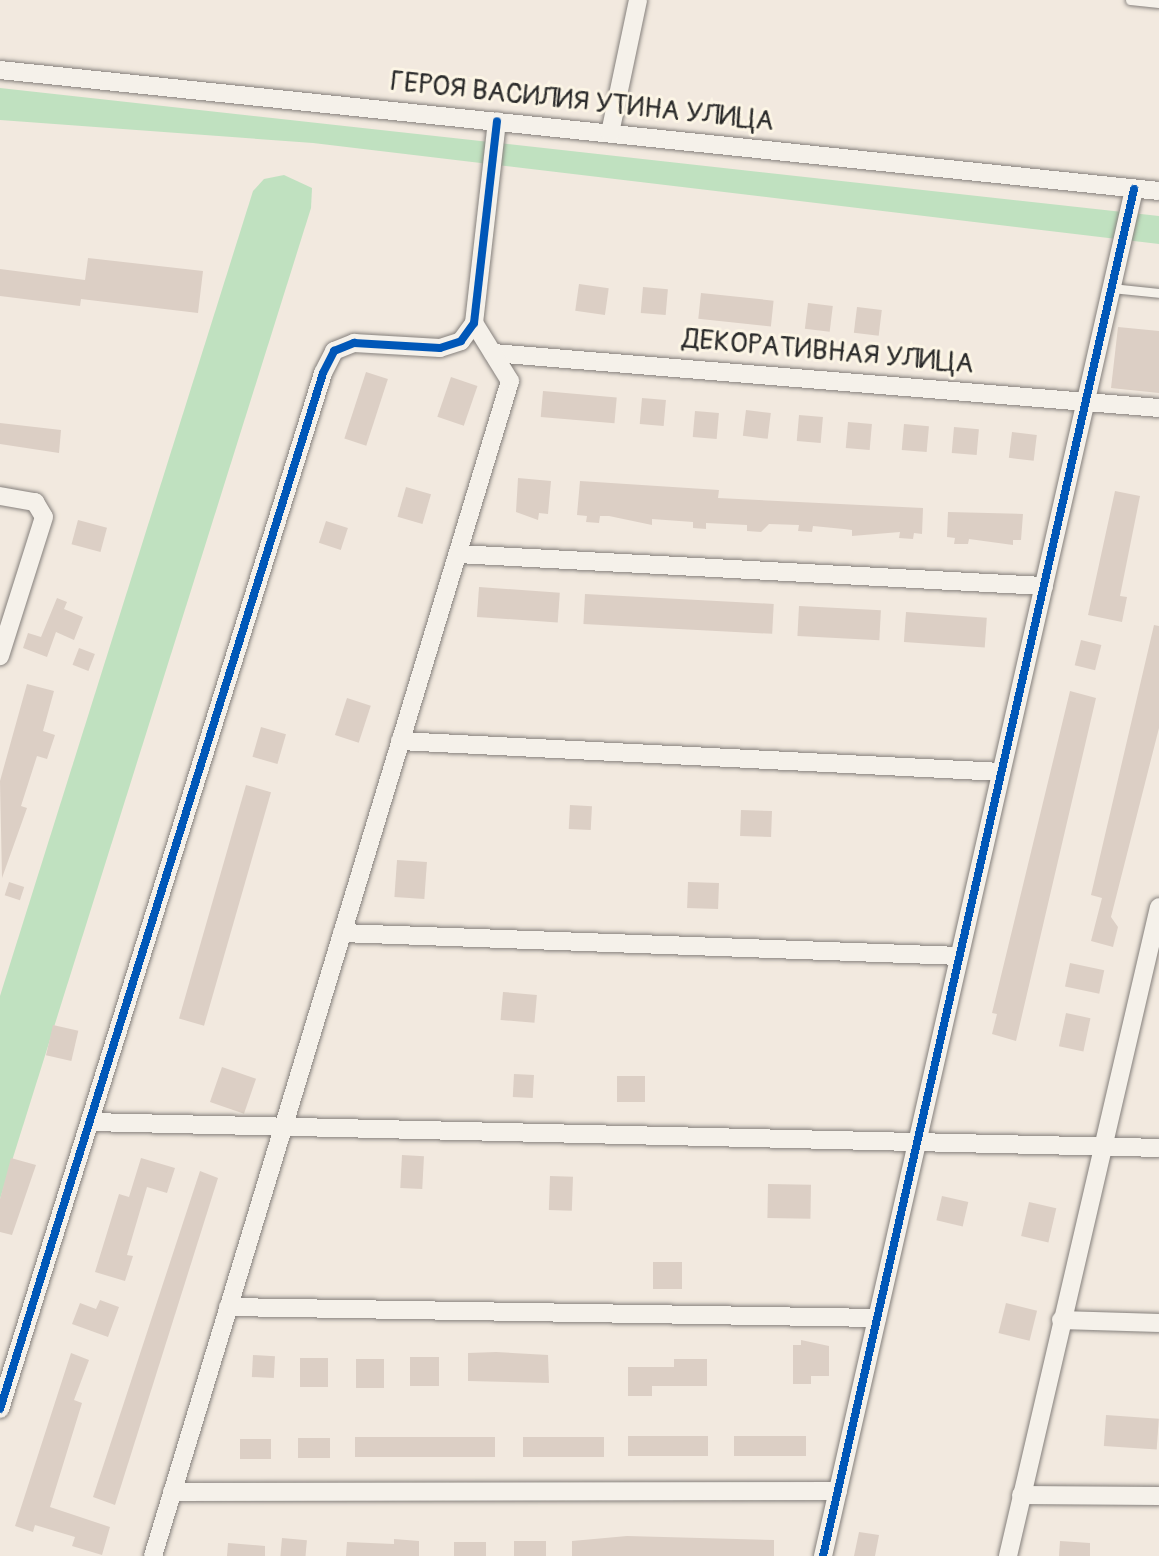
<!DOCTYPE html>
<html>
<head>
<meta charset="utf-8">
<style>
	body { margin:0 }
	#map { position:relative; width:1159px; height:1556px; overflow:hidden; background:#f2e9df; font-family:Pangolin,sans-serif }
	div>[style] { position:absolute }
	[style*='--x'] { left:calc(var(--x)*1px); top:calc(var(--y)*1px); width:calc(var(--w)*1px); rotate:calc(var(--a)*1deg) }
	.green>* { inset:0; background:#c0e1c0 }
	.building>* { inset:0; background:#dccfc5; transform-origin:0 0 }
	.roads { filter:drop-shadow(0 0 2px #85807c) drop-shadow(0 0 2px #85807c) }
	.lane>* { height:9px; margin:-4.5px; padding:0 4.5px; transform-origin:4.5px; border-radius:4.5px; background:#f5f1ea }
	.street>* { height:18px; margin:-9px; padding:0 9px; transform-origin:9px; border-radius:9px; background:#f5f1ea }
	.cycleway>* { height:8px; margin:-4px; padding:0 4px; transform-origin:4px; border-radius:4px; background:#0057b8 }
	span { translate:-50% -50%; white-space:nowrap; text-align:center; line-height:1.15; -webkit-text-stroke:6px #fcf5e5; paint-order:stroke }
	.street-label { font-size:28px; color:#2b2b2b }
</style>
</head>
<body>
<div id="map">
	<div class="green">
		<i style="clip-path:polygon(0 88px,1159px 216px,1159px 244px,313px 143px,0 120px)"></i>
		<i style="clip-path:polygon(284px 175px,312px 188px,311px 208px,0 1199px,0 996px,253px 191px,264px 179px)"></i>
	</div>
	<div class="building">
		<i style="clip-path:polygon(88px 258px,203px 271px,198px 313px,81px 299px,80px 306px,0 296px,0 269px,85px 280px)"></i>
		<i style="left:579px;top:284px;width:30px;height:27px;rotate:8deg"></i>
		<i style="left:643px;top:287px;width:25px;height:26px;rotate:5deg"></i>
		<i style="left:701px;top:293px;width:73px;height:26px;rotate:6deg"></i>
		<i style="left:808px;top:303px;width:25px;height:26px;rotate:7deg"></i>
		<i style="left:857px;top:307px;width:25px;height:26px;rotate:7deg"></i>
		<i style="clip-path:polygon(1118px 327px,1159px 331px,1159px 393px,1111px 388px)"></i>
		<i style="left:366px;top:372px;width:23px;height:70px;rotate:18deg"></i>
		<i style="left:451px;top:377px;width:28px;height:42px;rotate:19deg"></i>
		<i style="left:543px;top:391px;width:74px;height:26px;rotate:5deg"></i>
		<i style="left:642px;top:398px;width:24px;height:26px;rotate:5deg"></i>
		<i style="left:746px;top:410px;width:25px;height:26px;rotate:7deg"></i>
		<i style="left:695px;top:411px;width:24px;height:26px;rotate:5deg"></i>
		<i style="left:799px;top:415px;width:24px;height:26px;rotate:5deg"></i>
		<i style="left:848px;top:422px;width:24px;height:26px;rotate:5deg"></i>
		<i style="clip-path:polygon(0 423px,61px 430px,59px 453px,0 444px)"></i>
		<i style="left:904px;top:424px;width:25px;height:26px;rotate:5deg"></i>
		<i style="left:954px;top:427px;width:25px;height:26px;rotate:5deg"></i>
		<i style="left:1012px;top:432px;width:25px;height:26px;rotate:7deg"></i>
		<i style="clip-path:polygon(518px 478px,551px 481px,548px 514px,539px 513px,538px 520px,516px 512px)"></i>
		<i style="clip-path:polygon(580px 481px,719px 490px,718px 498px,923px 508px,922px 534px,914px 533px,913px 539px,899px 538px,900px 532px,852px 536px,852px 530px,844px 529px,813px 526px,812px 532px,798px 531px,799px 525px,769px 524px,761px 532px,747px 531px,747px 525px,706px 523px,706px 529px,693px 528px,693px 522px,652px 519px,652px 525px,609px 516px,600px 516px,599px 523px,586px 522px,587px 516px,577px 515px)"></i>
		<i style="left:406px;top:487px;width:26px;height:31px;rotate:16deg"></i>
		<i style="clip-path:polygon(1115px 491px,1140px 496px,1120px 596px,1127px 597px,1122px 622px,1088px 615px)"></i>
		<i style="clip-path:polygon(948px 512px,1023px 514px,1021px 540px,1013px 540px,1013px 545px,969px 539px,968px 544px,954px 544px,955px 538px,947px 537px)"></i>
		<i style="left:78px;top:520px;width:30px;height:25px;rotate:15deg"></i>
		<i style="left:326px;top:521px;width:23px;height:23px;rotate:18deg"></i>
		<i style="left:479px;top:587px;width:81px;height:30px;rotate:4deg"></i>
		<i style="left:585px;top:594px;width:189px;height:30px;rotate:3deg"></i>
		<i style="clip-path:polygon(57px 598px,67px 602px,64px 609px,83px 617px,74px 640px,56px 632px,47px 657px,23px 648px,28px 633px,41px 637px)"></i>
		<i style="left:799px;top:606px;width:82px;height:30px;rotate:3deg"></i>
		<i style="left:906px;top:612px;width:81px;height:30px;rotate:4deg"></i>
		<i style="clip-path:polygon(1154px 625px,1159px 626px,1159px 728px,1111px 917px,1118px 927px,1113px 947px,1091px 941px,1102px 898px,1091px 895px)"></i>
		<i style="left:1081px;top:640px;width:21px;height:26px;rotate:14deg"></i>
		<i style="left:79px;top:648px;width:17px;height:18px;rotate:21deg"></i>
		<i style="clip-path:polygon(27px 684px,54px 691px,43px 731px,55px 735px,47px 759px,37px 756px,21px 806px,27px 808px,2px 878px,0 781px)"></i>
		<i style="clip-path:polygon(1070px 691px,1096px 698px,1016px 1041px,992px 1034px,997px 1014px,992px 1013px)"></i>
		<i style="left:347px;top:698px;width:25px;height:39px;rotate:18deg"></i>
		<i style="left:261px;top:727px;width:26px;height:31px;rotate:16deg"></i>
		<i style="left:246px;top:785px;width:26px;height:243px;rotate:16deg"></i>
		<i style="left:570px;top:805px;width:22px;height:24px;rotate:3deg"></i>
		<i style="left:741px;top:810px;width:31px;height:26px;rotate:2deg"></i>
		<i style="left:397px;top:860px;width:30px;height:37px;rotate:4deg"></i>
		<i style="left:9px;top:882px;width:16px;height:14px;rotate:18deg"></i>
		<i style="left:688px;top:882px;width:31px;height:26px;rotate:2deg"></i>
		<i style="left:1070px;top:963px;width:35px;height:24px;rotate:12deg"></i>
		<i style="left:503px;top:992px;width:34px;height:28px;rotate:5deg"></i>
		<i style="left:1066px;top:1013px;width:25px;height:34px;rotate:12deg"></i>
		<i style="left:53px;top:1025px;width:26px;height:31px;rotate:13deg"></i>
		<i style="left:222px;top:1067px;width:36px;height:37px;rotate:19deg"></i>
		<i style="left:514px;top:1074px;width:20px;height:23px;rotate:3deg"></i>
		<i style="left:617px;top:1076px;width:28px;height:26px"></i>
		<i style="left:402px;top:1155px;width:22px;height:33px;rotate:3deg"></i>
		<i style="clip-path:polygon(11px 1158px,36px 1165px,12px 1235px,0 1232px,0 1199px)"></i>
		<i style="clip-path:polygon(141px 1158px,175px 1168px,167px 1193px,147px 1187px,127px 1255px,133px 1256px,125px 1281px,95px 1272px,119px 1194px,129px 1197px)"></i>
		<i style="clip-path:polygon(200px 1171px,218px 1178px,115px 1505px,93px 1497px)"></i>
		<i style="left:550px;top:1176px;width:23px;height:34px;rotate:2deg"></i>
		<i style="left:768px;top:1184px;width:43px;height:34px;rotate:1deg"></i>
		<i style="left:942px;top:1196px;width:27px;height:25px;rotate:13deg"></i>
		<i style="left:1029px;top:1202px;width:28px;height:35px;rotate:13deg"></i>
		<i style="left:682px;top:1262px;width:27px;height:29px;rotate:90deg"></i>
		<i style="clip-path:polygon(100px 1300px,119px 1307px,108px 1337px,72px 1324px,80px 1303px,96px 1309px)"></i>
		<i style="left:1006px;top:1303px;width:32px;height:31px;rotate:14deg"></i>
		<i style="clip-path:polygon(801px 1340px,829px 1346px,829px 1376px,811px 1376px,811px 1384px,793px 1384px,793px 1345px,801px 1345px)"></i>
		<i style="clip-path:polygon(496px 1352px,548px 1355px,549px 1383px,468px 1381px,468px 1353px)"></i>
		<i style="clip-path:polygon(71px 1353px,89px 1360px,74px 1400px,82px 1403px,50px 1507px,110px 1527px,102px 1555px,72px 1546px,75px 1537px,35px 1525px,33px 1532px,15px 1526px)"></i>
		<i style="left:253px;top:1355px;width:22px;height:22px;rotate:3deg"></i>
		<i style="left:410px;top:1357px;width:29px;height:29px"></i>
		<i style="left:300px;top:1358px;width:28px;height:29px"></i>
		<i style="left:356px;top:1359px;width:28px;height:29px"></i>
		<i style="clip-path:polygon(674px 1359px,707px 1359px,707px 1386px,652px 1386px,652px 1396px,628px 1396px,628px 1367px,674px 1367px)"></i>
		<i style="left:1106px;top:1415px;width:53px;height:31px;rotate:4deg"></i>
		<i style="left:708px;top:1436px;width:20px;height:80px;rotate:90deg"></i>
		<i style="left:806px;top:1436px;width:20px;height:72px;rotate:90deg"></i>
		<i style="left:355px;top:1437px;width:140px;height:20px"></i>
		<i style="left:523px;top:1437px;width:81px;height:20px"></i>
		<i style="left:298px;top:1438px;width:32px;height:20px"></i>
		<i style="left:240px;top:1439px;width:31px;height:20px"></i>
		<i style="clip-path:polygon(859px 1532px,879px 1535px,875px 1556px,854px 1556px)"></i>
		<i style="clip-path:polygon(627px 1536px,774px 1540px,774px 1556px,572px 1556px,572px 1541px)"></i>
		<i style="left:282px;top:1538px;width:25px;height:18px;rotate:5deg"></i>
		<i style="clip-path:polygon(394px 1539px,419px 1541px,419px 1556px,346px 1556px,347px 1542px,394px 1544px)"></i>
		<i style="left:546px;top:1541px;width:15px;height:32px;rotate:90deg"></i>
		<i style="clip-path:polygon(1060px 1541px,1090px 1543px,1090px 1556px,1059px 1556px)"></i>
		<i style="left:454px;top:1542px;width:32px;height:14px"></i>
		<i style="clip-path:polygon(228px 1543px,265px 1546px,265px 1556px,227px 1556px)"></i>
	</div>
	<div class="roads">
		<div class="lane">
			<i style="--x:1130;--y:0;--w:29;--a:6"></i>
			<i style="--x:1111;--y:288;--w:48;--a:5.9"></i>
		</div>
		<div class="street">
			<i style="--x:0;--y:70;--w:1165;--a:5.96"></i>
			<i style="--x:610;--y:133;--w:136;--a:-78.1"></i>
			<i style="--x:493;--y:353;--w:668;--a:4.72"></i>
			<i style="--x:0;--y:496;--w:36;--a:10"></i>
			<i style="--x:35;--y:502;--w:17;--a:59"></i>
			<i style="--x:44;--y:517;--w:146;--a:107.6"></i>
			<i style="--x:458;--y:554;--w:587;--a:3.13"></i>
			<i style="--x:400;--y:741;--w:602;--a:2.95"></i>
			<i style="--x:342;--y:933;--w:617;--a:2.13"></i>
			<i style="--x:90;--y:1122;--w:1069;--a:1.39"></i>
			<i style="--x:228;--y:1307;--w:649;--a:0.97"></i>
			<i style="--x:1061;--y:1320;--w:98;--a:1.8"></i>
			<i style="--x:0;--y:1409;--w:1085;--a:-72.68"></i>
			<i style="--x:323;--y:373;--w:25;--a:-63"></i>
			<i style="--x:334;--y:351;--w:22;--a:-22"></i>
			<i style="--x:354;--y:343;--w:86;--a:3.3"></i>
			<i style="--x:440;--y:348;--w:22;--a:-18"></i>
			<i style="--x:461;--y:341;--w:22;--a:-54"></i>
			<i style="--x:474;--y:323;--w:203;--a:-83.5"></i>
			<i style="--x:172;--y:1492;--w:666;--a:-0.09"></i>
			<i style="--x:1021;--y:1495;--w:138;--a:0.4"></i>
			<i style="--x:153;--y:1556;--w:1228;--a:-73.1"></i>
			<i style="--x:510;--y:381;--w:68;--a:-121.8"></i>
			<i style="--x:823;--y:1556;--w:1402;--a:-77.18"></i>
			<i style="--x:1008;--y:1556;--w:666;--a:-76.9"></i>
		</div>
	</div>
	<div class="cycleway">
		<i style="--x:0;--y:1409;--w:1085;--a:-72.68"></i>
		<i style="--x:323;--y:373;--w:25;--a:-63"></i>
		<i style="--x:334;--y:351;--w:22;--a:-22"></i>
		<i style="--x:354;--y:343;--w:86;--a:3.3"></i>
		<i style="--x:440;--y:348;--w:22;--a:-18"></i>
		<i style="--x:461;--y:341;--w:22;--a:-54"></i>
		<i style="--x:474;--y:323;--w:203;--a:-83.5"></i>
		<i style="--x:823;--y:1556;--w:1402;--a:-77.18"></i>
	</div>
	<div class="street-label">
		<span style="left:582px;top:102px;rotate:6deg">ГЕРОЯ ВАСИЛИЯ УТИНА УЛИЦА</span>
		<span style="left:828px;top:352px;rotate:5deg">ДЕКОРАТИВНАЯ УЛИЦА</span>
	</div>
</div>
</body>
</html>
